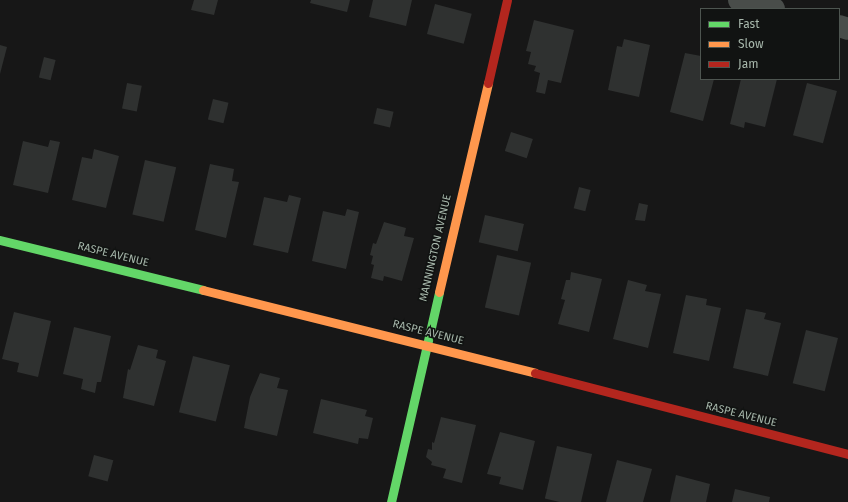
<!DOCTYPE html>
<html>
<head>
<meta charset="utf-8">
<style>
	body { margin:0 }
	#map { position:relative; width:848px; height:502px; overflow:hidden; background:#171717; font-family:"Fira Sans",sans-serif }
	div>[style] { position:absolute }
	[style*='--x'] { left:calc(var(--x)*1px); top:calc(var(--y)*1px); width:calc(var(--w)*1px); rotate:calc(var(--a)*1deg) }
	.building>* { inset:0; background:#2f3130; transform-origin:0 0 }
	.street>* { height:22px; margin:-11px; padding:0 11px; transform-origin:11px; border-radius:11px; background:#494d4a }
	.fast>* { height:9px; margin:-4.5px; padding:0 4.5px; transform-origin:4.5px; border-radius:4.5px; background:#63d668 }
	.slow>* { height:9px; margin:-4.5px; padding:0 4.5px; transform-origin:4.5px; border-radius:4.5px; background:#ff974d }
	.jam>* { height:9px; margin:-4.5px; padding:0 4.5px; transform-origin:4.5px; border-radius:4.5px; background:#b3261e }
	span { translate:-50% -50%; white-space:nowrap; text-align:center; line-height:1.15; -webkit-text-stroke:3px #111312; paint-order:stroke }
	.street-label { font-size:11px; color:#a8b8ac }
	.legend { position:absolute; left:700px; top:8px; width:140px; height:72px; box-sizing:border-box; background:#111312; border:1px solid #4d5550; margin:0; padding:5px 7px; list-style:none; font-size:12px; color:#a8b8ac }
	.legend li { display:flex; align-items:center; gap:8px; height:20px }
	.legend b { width:20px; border:1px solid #4d5550 }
</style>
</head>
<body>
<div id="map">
	<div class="building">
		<i style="clip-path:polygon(194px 0,218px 0,214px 15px,191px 10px)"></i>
		<i style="clip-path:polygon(311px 0,350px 0,347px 12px,310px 3px)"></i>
		<i style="clip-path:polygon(373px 0,412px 0,406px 26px,369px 17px)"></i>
		<i style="left:435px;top:4px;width:38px;height:31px;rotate:15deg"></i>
		<i style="clip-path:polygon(534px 20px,574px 30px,561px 83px,548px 80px,545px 94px,536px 92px,540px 73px,534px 71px,536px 66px,528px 64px,531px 52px,526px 51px)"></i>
		<i style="clip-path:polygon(624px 39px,650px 45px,639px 97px,608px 90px,617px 46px,622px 47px)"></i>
		<i style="clip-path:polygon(0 45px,7px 47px,0 74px)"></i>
		<i style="clip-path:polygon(685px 53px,701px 56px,701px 79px,714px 79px,703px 121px,670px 112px)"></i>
		<i style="left:44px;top:57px;width:12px;height:21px;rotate:14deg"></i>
		<i style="clip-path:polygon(741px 79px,777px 79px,765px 127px,745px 122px,744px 128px,730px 124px)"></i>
		<i style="left:127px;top:83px;width:15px;height:26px;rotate:11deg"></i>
		<i style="left:807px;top:83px;width:31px;height:54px;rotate:15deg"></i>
		<i style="left:213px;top:99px;width:16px;height:21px;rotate:14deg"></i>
		<i style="left:377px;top:108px;width:17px;height:16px;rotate:13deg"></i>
		<i style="left:511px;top:132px;width:23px;height:20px;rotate:18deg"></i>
		<i style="clip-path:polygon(50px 140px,60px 142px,48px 193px,13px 185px,23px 141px,48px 147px)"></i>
		<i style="clip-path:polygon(94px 149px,119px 156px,106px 208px,72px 200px,82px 157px,92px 159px)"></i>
		<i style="left:145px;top:160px;width:32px;height:56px;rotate:13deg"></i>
		<i style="clip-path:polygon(210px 164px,234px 169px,232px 181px,239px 182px,226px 238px,195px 230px)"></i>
		<i style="left:579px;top:187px;width:12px;height:22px;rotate:14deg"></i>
		<i style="clip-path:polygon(289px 195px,301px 198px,288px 253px,253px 245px,264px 197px,287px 202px)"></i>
		<i style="clip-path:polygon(639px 203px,648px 205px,645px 221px,635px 220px)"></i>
		<i style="clip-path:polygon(347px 209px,359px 212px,346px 269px,312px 261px,323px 211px,345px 216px)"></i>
		<i style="left:485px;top:215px;width:40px;height:28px;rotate:13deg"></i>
		<i style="clip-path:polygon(384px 222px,406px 228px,404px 236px,414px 238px,402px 281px,384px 276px,383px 281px,371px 278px,374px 265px,371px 264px,373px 256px,370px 255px,373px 243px,376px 244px)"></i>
		<i style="left:497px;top:255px;width:35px;height:54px;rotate:13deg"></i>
		<i style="clip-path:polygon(571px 272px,602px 279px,589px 332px,558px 324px,565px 300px,561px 299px,566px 280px,570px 280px)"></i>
		<i style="clip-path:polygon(628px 280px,647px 285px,645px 291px,661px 294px,648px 348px,613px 339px)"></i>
		<i style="clip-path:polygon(686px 295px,707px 299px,706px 305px,721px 308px,709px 361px,673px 353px)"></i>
		<i style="clip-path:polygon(746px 309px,766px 313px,764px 319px,781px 323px,768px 376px,733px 368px)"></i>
		<i style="clip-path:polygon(14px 312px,51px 321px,38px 377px,17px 372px,19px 363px,2px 359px)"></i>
		<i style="clip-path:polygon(74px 327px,111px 336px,101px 382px,97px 382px,95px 393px,81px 389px,83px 379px,63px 374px)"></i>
		<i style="left:806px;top:330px;width:33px;height:55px;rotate:14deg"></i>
		<i style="clip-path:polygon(138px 345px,158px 350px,156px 358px,166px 361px,154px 406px,123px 398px,128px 369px,130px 370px)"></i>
		<i style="left:193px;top:356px;width:38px;height:58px;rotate:14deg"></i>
		<i style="clip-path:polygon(260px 373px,280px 378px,277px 388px,288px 390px,277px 436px,244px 428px,250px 397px)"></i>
		<i style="clip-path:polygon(321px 399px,367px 410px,365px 416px,373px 418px,368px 439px,359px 438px,358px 444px,313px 433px)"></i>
		<i style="clip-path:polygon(441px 417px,476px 425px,462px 483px,443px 478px,446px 469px,431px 465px,432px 462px,426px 457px,428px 449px,432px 450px,432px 442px,434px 443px)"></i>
		<i style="clip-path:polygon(500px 432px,535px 441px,523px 490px,499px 484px,501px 477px,487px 474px)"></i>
		<i style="left:557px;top:446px;width:36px;height:54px;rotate:13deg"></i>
		<i style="left:94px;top:455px;width:20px;height:22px;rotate:15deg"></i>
		<i style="clip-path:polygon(617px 460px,652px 469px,643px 502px,606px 502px)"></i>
		<i style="clip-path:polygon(676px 475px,710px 484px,706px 502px,670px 502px)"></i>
		<i style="clip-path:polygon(735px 489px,770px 497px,769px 502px,732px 502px)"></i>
	</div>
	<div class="street">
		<i style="--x:739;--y:0;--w:36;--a:14"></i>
		<i style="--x:839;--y:26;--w:9;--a:18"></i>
	</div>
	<div class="fast">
		<i style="--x:0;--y:240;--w:209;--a:13.8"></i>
		<i style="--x:391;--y:502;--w:215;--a:-77.1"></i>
	</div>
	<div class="slow">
		<i style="--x:203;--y:290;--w:342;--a:14"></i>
		<i style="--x:439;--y:292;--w:215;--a:-76.8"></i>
	</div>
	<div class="jam">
		<i style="--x:488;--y:83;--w:85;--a:-77.1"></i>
		<i style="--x:535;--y:373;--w:323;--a:14.5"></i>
	</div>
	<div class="street-label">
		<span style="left:436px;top:248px;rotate:-77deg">MANNINGTON AVENUE</span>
		<span style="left:113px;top:255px;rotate:14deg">RASPE AVENUE</span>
		<span style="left:428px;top:333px;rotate:14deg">RASPE AVENUE</span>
		<span style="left:741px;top:415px;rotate:14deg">RASPE AVENUE</span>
	</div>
	<ul class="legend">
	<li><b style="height:5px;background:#63d668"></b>Fast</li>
	<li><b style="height:5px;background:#ff974d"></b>Slow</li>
	<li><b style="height:5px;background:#b3261e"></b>Jam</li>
	</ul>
</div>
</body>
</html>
